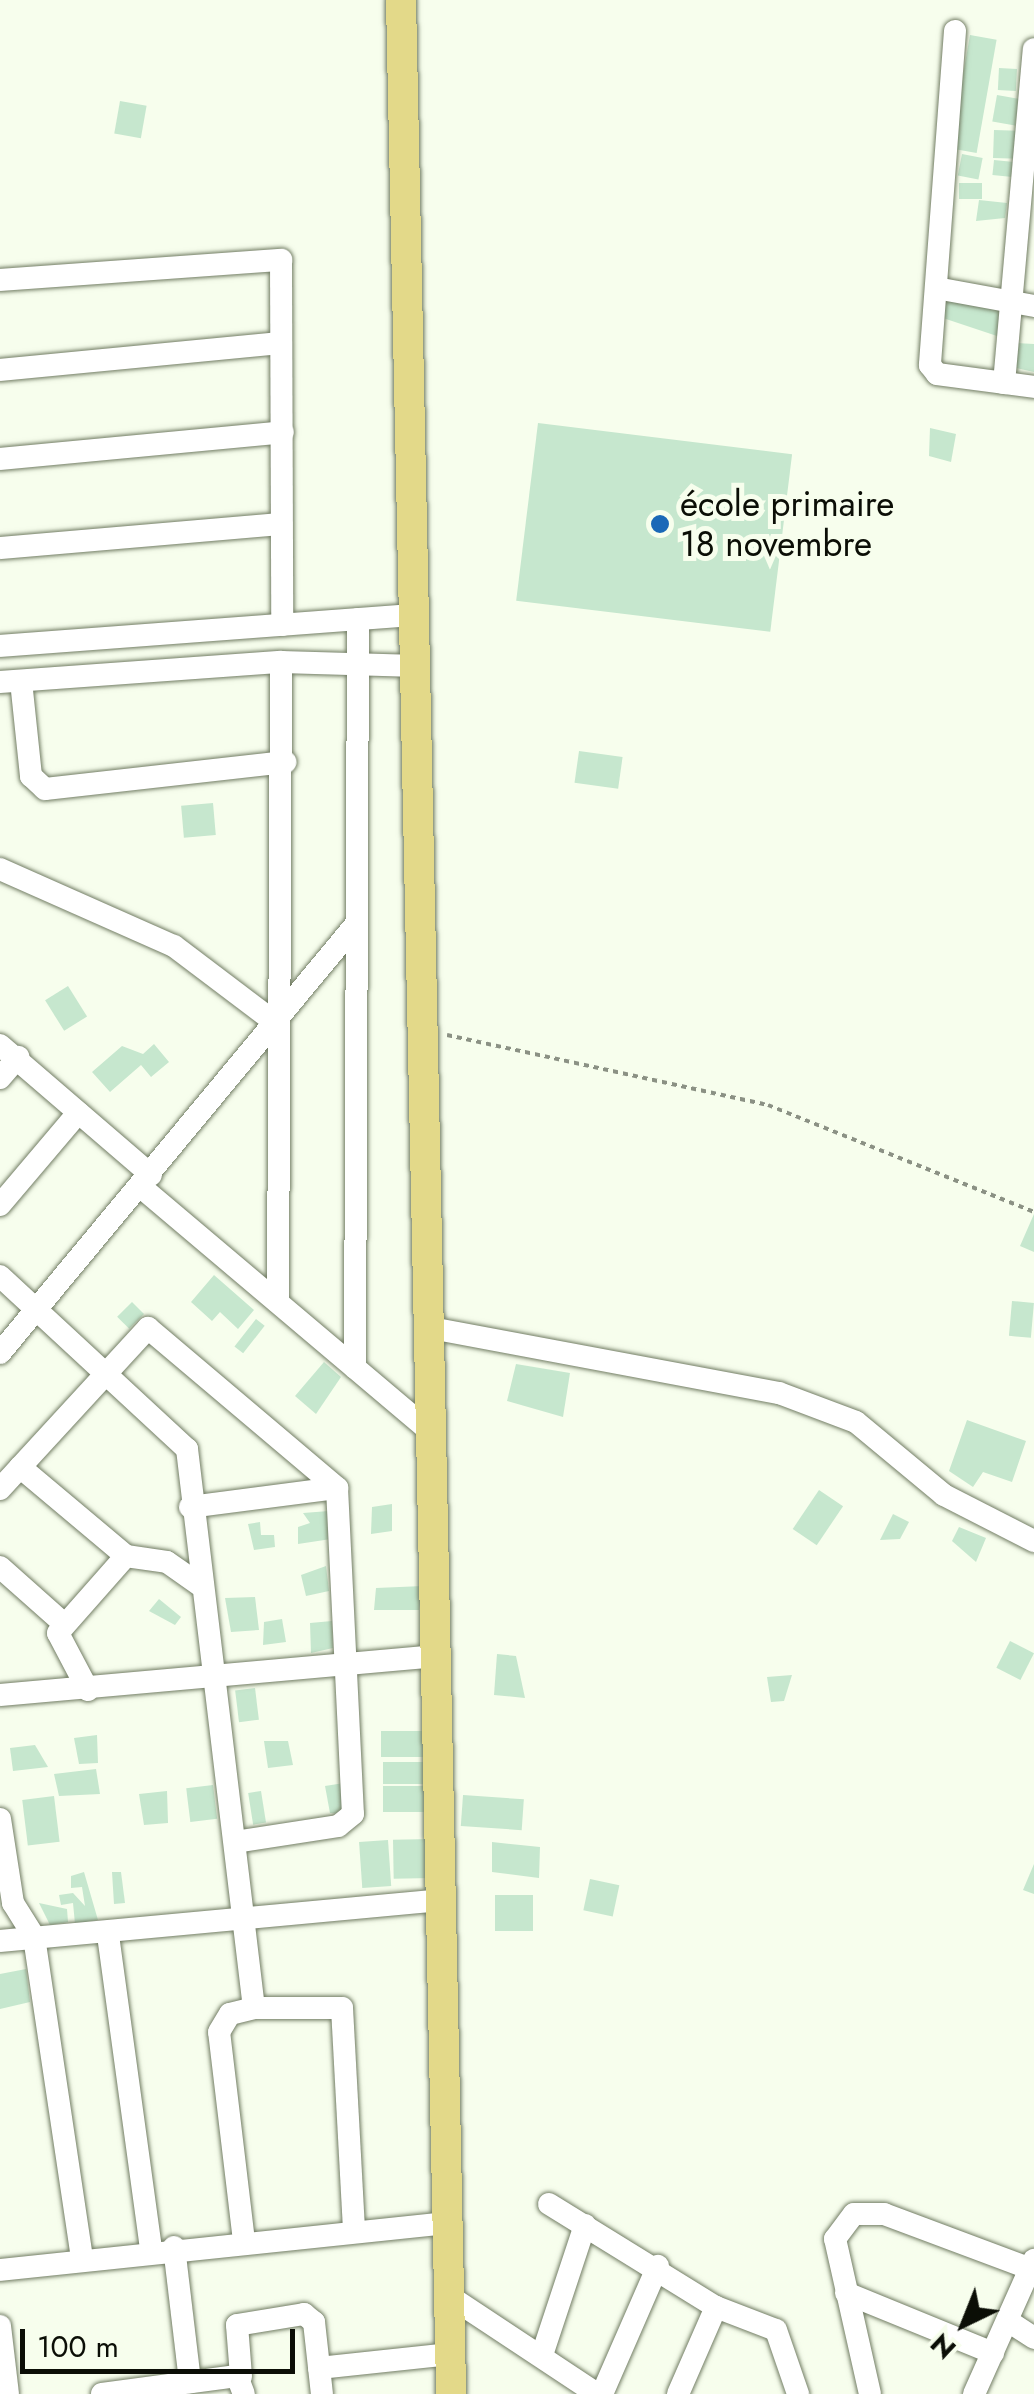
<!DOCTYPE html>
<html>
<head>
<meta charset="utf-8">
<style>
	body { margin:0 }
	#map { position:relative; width:1034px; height:2394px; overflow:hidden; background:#f7feed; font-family:Jost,sans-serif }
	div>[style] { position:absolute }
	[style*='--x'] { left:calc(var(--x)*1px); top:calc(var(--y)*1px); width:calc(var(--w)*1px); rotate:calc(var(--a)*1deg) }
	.building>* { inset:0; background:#c6e7ce; transform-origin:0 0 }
	.path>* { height:4px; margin-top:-2px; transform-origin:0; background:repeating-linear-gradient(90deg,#8b9184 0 5px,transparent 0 10px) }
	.roads { filter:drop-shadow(0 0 2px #727d64) drop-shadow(0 0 2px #727d64) }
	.minor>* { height:22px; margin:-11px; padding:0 11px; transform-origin:11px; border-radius:11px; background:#fff }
	.major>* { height:30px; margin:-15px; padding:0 15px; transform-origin:15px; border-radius:15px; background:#e3d989 }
	.dots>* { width:28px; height:28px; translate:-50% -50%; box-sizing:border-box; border:5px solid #f7feed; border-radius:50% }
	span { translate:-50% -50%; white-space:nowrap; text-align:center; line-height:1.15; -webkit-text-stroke:10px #f7feed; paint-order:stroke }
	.poi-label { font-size:35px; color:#0b0e06 }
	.left { translate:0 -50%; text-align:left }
	.north { position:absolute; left:914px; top:2274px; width:100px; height:100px; -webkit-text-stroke:8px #f7feed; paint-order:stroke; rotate:223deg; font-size:28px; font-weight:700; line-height:40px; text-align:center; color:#0b0e06 }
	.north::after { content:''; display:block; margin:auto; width:35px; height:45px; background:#0b0e06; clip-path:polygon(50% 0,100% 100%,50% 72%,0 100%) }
	.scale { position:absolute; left:20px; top:2329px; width:275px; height:45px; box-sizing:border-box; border:5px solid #0b0e06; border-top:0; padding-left:12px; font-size:30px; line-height:35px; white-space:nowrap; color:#0b0e06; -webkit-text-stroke:8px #f7feed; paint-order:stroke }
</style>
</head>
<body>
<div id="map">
	<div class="building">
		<i style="left:970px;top:35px;width:27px;height:115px;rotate:10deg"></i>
		<i style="left:999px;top:68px;width:18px;height:22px;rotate:3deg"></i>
		<i style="left:997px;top:95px;width:23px;height:27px;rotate:10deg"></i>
		<i style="left:120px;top:101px;width:27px;height:33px;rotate:10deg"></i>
		<i style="left:994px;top:130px;width:25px;height:28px;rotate:2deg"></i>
		<i style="left:962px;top:154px;width:21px;height:22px;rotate:11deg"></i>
		<i style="left:994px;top:160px;width:20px;height:15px;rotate:6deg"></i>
		<i style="left:959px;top:183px;width:23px;height:16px"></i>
		<i style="clip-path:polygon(979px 200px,1007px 203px,1005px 218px,976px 221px)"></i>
		<i style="clip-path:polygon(945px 293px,1002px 309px,1000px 337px,943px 318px)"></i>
		<i style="clip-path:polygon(1016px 343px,1034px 344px,1034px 372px,1016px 368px)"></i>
		<i style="left:538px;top:423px;width:256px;height:179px;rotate:7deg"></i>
		<i style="clip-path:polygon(930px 428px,956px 434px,951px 462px,929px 456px)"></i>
		<i style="left:579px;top:751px;width:44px;height:32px;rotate:8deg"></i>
		<i style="left:213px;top:803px;width:32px;height:32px;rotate:85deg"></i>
		<i style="left:68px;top:986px;width:36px;height:27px;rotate:58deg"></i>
		<i style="clip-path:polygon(154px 1044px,169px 1062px,151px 1077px,141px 1065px,110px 1092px,92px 1072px,122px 1046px,143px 1054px)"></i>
		<i style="clip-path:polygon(1034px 1214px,1034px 1252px,1020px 1246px)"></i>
		<i style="clip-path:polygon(214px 1275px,254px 1310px,238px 1329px,220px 1312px,212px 1321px,191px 1302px)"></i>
		<i style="left:1012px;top:1301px;width:22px;height:35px;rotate:5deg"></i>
		<i style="left:132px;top:1302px;width:17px;height:21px;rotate:45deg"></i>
		<i style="left:256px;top:1319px;width:11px;height:35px;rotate:38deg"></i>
		<i style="clip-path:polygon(324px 1362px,341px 1377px,316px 1414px,295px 1396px)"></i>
		<i style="clip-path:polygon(516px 1364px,570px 1373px,563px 1417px,507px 1401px)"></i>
		<i style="clip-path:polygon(967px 1420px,1026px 1441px,1012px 1482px,983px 1472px,973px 1487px,949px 1471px)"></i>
		<i style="left:819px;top:1490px;width:29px;height:47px;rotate:34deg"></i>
		<i style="clip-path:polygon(392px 1504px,392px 1531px,371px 1534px,372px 1507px)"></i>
		<i style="clip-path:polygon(329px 1511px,331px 1539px,298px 1544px,298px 1527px,310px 1523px,303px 1513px)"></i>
		<i style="clip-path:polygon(893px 1514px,909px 1522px,900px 1539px,880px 1540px)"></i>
		<i style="clip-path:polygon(260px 1522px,261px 1535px,274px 1535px,275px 1547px,254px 1550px,248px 1524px)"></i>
		<i style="clip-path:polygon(959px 1527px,986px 1538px,976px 1562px,952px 1541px)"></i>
		<i style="clip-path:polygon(326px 1566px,329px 1591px,306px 1596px,301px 1575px)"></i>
		<i style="clip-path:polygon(423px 1586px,419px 1610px,374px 1610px,376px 1588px)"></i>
		<i style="clip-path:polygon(255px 1597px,259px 1630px,231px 1632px,225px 1598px)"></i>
		<i style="clip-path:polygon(159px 1599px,181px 1617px,175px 1625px,149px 1611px)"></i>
		<i style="clip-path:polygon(282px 1619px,286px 1642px,263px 1645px,264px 1622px)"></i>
		<i style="clip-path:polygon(332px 1621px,333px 1648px,311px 1653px,310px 1623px)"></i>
		<i style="left:1010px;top:1641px;width:27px;height:30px;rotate:27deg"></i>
		<i style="clip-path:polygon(497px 1654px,516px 1656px,525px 1698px,494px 1695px)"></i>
		<i style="clip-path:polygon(792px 1675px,784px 1701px,771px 1702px,767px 1677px)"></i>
		<i style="left:255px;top:1688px;width:32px;height:20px;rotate:83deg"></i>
		<i style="left:381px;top:1731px;width:48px;height:26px"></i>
		<i style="clip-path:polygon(97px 1735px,98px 1763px,79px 1764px,74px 1738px)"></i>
		<i style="clip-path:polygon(264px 1741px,288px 1741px,293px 1765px,268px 1768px)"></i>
		<i style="clip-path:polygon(35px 1745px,48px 1767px,13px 1771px,10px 1748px)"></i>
		<i style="left:383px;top:1762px;width:46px;height:22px"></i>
		<i style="clip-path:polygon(96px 1769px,100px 1794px,59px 1796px,54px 1774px)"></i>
		<i style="clip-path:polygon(344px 1783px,343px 1814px,330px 1813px,325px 1786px)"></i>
		<i style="left:213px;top:1785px;width:34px;height:27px;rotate:83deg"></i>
		<i style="left:429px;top:1786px;width:26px;height:46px;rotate:90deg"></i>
		<i style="clip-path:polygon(167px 1791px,168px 1823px,144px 1825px,139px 1794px)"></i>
		<i style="left:261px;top:1791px;width:32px;height:13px;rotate:81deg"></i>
		<i style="left:463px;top:1795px;width:61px;height:31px;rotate:4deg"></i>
		<i style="left:54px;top:1796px;width:46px;height:32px;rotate:83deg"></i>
		<i style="left:431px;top:1839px;width:39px;height:38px;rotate:89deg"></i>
		<i style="left:388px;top:1840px;width:46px;height:29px;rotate:86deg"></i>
		<i style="clip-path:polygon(492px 1842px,540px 1847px,539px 1878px,492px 1872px)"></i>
		<i style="clip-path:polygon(1034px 1864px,1034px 1894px,1023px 1890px)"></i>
		<i style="clip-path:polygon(84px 1872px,98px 1920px,75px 1924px,73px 1903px,61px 1905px,59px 1895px,73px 1893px,85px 1906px,82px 1887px,71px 1888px,71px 1876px)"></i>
		<i style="clip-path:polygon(112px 1872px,121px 1872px,125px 1903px,114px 1904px)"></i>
		<i style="left:590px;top:1879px;width:30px;height:32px;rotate:12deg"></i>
		<i style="left:495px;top:1895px;width:38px;height:36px"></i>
		<i style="clip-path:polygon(39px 1903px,67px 1909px,68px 1922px,50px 1925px)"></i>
		<i style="clip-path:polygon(26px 1969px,30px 2002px,0 2009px,0 1974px)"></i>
	</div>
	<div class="path">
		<i style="--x:447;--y:1035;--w:329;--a:12.3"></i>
		<i style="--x:768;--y:1105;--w:287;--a:21.9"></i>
	</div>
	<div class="roads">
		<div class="minor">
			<i style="--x:955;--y:31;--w:335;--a:94.3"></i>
			<i style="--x:930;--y:365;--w:11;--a:52"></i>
			<i style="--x:937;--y:374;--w:98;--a:7.6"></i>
			<i style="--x:0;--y:280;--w:282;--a:-4.1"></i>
			<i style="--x:281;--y:260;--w:365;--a:89.8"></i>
			<i style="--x:936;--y:288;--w:100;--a:10.4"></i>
			<i style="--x:0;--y:370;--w:281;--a:-5.5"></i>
			<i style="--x:1004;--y:383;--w:335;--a:-84.9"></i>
			<i style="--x:0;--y:459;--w:284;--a:-5.4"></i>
			<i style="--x:0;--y:548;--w:282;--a:-4.9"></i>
			<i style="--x:0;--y:646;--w:416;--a:-4.3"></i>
			<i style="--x:21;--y:681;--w:96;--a:84"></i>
			<i style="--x:31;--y:776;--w:19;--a:43"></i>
			<i style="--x:45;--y:789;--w:242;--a:-6.4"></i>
			<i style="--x:0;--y:682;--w:282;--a:-4.1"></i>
			<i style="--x:281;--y:662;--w:136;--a:1.7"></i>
			<i style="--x:0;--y:869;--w:190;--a:23.9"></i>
			<i style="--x:174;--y:946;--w:129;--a:37.1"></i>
			<i style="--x:0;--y:1045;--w:199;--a:40.7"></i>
			<i style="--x:0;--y:1078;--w:28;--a:-49"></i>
			<i style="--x:141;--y:1187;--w:378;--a:40.2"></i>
			<i style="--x:0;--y:1205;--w:121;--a:-49.7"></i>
			<i style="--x:0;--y:1276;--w:255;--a:42.8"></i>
			<i style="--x:187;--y:1449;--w:563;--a:83.17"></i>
			<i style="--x:278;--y:1302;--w:640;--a:-89.73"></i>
			<i style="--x:431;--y:1328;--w:354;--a:10.6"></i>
			<i style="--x:779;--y:1393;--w:82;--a:20.6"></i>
			<i style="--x:856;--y:1422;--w:114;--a:39.7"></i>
			<i style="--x:944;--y:1495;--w:101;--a:27.1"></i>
			<i style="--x:0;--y:1353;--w:557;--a:-50.31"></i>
			<i style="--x:355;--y:1368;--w:749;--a:-89.77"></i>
			<i style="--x:20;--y:1467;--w:138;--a:40"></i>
			<i style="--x:0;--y:1489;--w:219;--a:-47.4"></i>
			<i style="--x:148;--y:1328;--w:248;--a:40.2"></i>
			<i style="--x:337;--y:1488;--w:326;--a:87.2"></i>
			<i style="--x:353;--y:1814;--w:19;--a:141"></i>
			<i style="--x:338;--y:1826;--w:104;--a:171.2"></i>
			<i style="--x:190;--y:1507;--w:148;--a:-7.4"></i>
			<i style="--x:0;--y:1567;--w:83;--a:41.6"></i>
			<i style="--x:88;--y:1690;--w:64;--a:-117.8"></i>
			<i style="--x:58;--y:1633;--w:103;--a:-48.6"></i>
			<i style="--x:126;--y:1556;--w:41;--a:8.3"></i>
			<i style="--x:167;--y:1562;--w:39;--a:35"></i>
			<i style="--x:0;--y:1695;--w:436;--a:-5.1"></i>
			<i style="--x:0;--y:1819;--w:85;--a:81.2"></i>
			<i style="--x:13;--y:1903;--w:40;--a:58"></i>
			<i style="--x:34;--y:1937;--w:327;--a:81.5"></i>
			<i style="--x:108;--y:1935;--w:318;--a:82.2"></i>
			<i style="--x:0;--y:1941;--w:437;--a:-5.3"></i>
			<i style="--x:549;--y:2204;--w:196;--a:31.7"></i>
			<i style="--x:716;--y:2307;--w:64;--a:21"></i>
			<i style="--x:776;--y:2330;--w:68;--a:71"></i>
			<i style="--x:244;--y:2241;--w:210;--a:-96.8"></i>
			<i style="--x:219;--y:2032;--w:21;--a:-59"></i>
			<i style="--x:230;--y:2014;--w:25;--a:-14"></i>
			<i style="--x:254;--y:2008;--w:88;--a:0"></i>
			<i style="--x:342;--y:2008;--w:220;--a:86.9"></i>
			<i style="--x:174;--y:2247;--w:136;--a:83.2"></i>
			<i style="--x:0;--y:2270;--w:448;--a:-6"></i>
			<i style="--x:846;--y:2293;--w:159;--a:22.2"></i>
			<i style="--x:449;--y:2296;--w:178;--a:33.5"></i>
			<i style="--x:1008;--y:2321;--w:31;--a:33"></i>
			<i style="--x:0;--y:2326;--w:68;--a:83.3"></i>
			<i style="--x:542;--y:2355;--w:137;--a:-71.7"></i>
			<i style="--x:319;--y:2368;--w:132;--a:-6.1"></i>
			<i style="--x:241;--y:2376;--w:51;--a:-94.5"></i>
			<i style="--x:237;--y:2325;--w:68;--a:-9.3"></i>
			<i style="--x:304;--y:2314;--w:13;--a:39"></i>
			<i style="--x:314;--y:2322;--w:72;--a:83.7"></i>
			<i style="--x:102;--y:2394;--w:136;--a:-7.6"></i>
			<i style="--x:237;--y:2376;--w:19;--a:69"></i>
			<i style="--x:602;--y:2394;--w:140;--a:-66.4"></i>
			<i style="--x:678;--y:2394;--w:95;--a:-66.4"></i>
			<i style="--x:870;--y:2394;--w:159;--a:-102.7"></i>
			<i style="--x:835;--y:2239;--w:31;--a:-53"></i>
			<i style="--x:854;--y:2214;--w:30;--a:0"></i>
			<i style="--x:884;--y:2214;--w:157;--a:20.5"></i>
			<i style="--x:974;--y:2394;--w:147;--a:-65.9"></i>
		</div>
		<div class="major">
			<i style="--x:401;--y:0;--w:2395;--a:88.8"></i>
		</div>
	</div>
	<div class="dots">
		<i style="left:660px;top:524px;background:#1a68b7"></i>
	</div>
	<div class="poi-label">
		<span class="left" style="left:680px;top:524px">école primaire<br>18 novembre</span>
	</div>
	<div class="north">N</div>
	<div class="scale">100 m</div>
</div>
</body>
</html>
